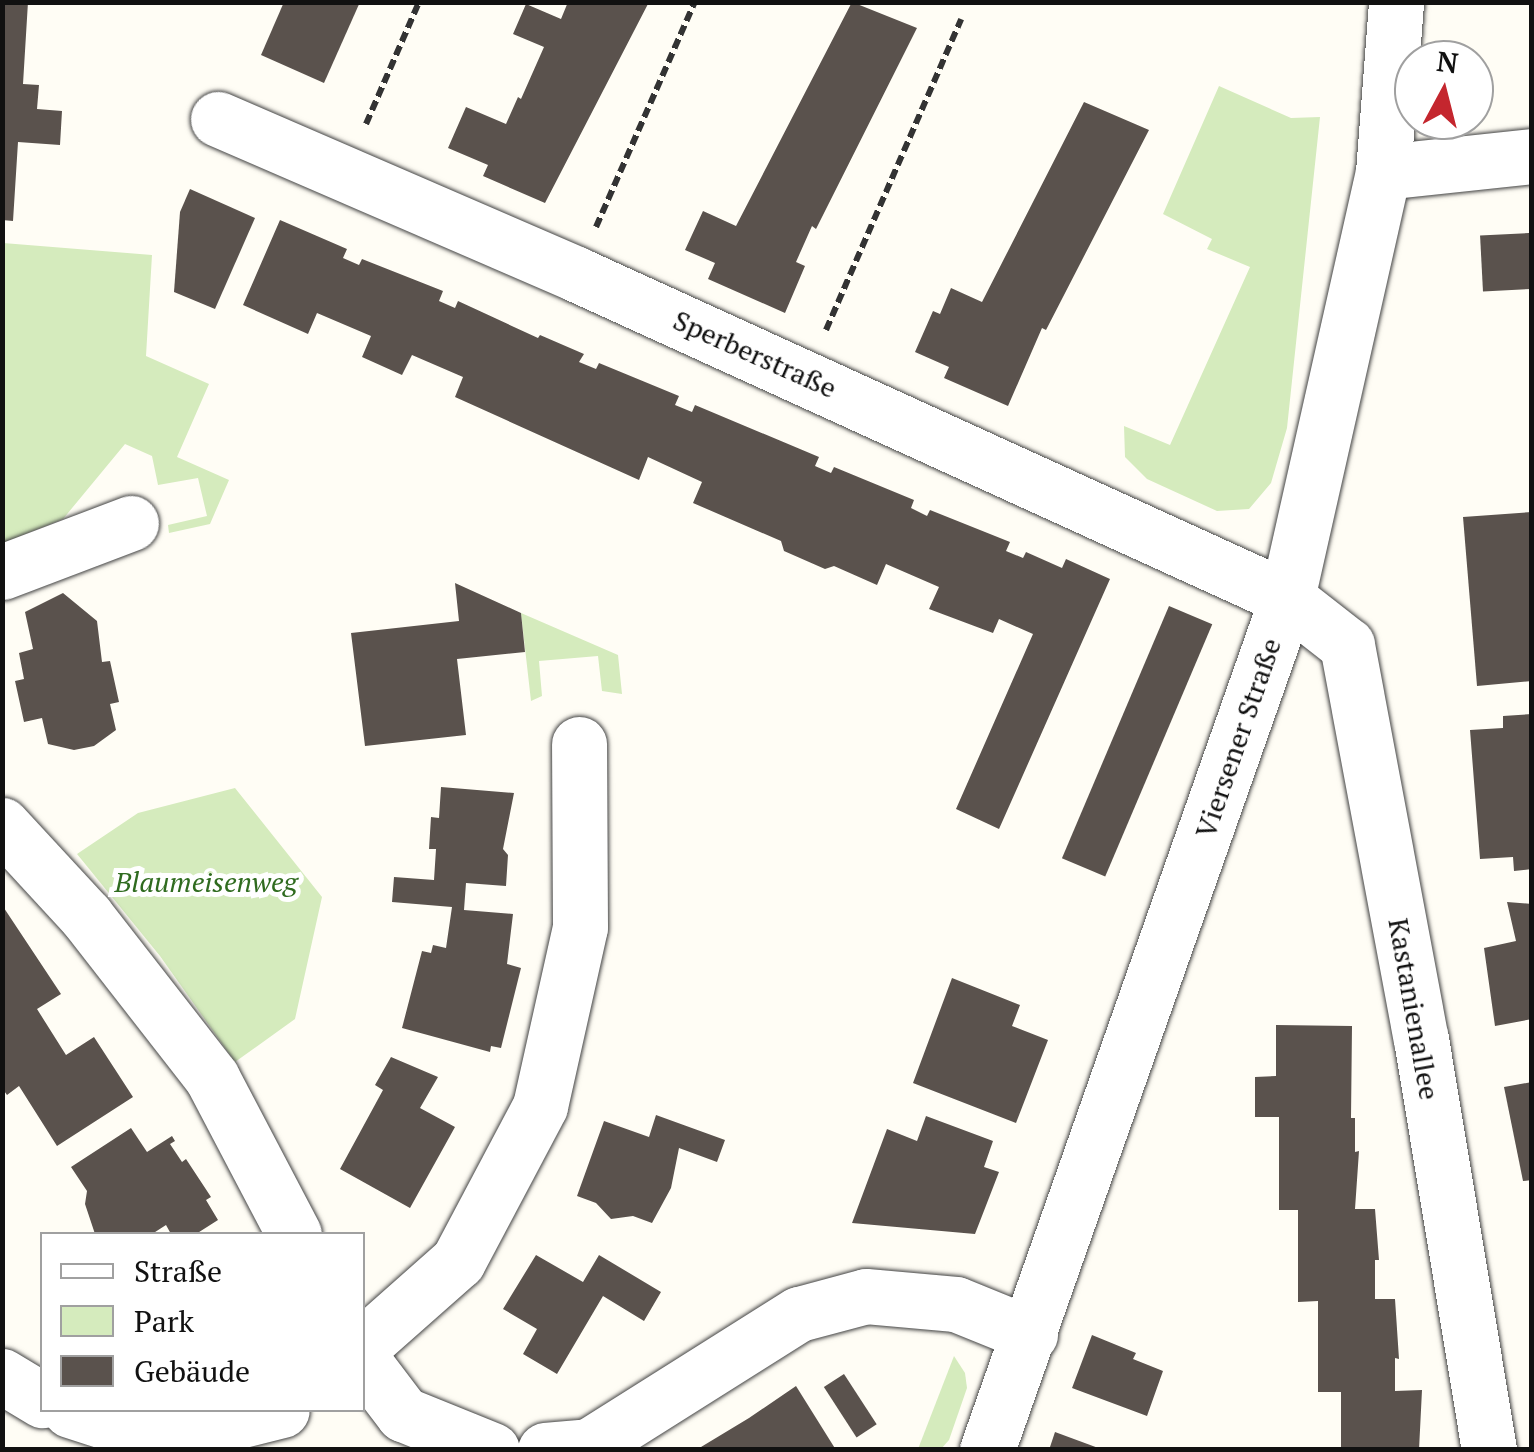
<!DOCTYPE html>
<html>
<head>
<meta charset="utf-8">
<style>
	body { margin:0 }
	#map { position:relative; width:1534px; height:1452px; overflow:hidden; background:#fffdf5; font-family:"PT Serif",serif }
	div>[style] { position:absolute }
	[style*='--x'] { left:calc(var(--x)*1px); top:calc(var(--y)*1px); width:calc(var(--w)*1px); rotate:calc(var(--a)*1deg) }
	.green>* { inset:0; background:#d5ebbd }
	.building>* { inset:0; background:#5a524d; transform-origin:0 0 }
	.path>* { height:6px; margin-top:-3px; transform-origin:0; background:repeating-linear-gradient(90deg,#333 0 10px,transparent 0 15px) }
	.roads { filter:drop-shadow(0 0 2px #444) drop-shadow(0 0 2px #444) }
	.minor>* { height:55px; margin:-27.5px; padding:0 27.5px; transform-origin:27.5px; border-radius:27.5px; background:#fff }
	span { translate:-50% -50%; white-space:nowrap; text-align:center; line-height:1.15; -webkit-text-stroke:10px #fff; paint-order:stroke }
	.street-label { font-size:28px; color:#111 }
	.park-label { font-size:28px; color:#2f6b1f; font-style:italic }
	.frame { position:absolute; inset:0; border:5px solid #111; pointer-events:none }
	.legend { position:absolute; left:40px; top:1232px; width:325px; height:180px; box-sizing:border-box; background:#fff; border:2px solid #a0a0a0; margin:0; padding:12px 18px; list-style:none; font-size:30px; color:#111 }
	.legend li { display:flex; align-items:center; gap:20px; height:50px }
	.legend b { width:50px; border:2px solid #a0a0a0 }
	.north { position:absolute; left:1394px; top:40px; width:100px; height:100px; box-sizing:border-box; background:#fff; border:2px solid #a0a0a0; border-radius:50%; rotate:7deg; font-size:28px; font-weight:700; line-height:40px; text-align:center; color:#111 }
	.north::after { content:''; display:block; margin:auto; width:35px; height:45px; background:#c4262e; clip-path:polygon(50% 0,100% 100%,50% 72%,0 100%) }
</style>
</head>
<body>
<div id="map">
	<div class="green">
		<i style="clip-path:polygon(1219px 86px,1291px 118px,1320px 117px,1287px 428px,1271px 483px,1249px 509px,1217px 511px,1147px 479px,1125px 457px,1124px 426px,1170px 445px,1250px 267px,1207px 249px,1212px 239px,1163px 214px)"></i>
		<i style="clip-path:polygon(3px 243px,152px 255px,146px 356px,209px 384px,177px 457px,229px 480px,210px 524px,169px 533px,168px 525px,207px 516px,198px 478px,158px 485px,152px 456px,125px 444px,63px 519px,3px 543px)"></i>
		<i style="clip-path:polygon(521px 613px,618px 655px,622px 694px,602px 691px,598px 656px,539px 661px,542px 696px,531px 701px)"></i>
		<i style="clip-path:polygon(235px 788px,322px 897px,295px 1019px,235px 1062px,160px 956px,77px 854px,138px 813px)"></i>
		<i style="clip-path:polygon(954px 1356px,965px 1373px,967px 1388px,949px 1440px,941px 1449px,918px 1449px)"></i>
	</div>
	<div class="building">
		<i style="clip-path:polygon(2px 2px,28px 2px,23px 84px,39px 85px,37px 109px,62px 111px,60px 145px,18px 142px,13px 221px,2px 220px)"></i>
		<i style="clip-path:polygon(284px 2px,360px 2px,324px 83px,261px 55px)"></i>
		<i style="clip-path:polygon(568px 2px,649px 2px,545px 203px,483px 176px,488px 165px,448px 148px,466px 107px,506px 124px,518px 97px,521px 99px,544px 47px,513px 34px,526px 4px,561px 19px)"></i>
		<i style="clip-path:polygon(852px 2px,917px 28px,816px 229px,812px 226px,796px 262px,805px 266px,785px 313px,708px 279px,715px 263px,685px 250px,703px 211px,736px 226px)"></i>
		<i style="clip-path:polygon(1084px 102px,1149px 130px,1046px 330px,1042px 328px,1008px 406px,944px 378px,949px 367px,915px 352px,933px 311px,940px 314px,951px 288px,982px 302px)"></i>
		<i style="clip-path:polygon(190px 189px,255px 218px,215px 309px,174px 292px,180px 212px)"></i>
		<i style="clip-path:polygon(280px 220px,347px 249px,343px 258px,359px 265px,362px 259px,443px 291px,439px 301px,455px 308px,458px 301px,538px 338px,540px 335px,584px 354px,579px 362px,596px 369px,599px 363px,679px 396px,675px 405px,692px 412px,695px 405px,819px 457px,815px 466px,831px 473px,834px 467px,914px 500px,911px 508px,927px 516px,930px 510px,1010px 542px,1006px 551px,1023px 558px,1026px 552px,1062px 568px,1066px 559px,1110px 579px,999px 829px,956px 809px,1033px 634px,999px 619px,993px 633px,929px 609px,939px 587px,886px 564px,877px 585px,834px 566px,825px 569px,784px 551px,781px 541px,693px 503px,702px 482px,648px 457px,639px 480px,455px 397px,463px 377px,412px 355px,402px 375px,362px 357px,371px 336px,317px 313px,308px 334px,243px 305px)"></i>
		<i style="left:1529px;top:233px;width:56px;height:49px;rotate:87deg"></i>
		<i style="clip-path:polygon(1532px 512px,1532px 681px,1477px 686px,1463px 517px)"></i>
		<i style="clip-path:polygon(455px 583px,521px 613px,525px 652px,457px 659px,466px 735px,365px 746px,351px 633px,459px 621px)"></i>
		<i style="clip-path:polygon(63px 593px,97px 621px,102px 662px,110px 661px,119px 702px,110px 704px,116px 730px,94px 746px,74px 750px,48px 744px,42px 718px,24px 722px,15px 681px,24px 679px,19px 653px,33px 649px,25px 612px)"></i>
		<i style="left:1169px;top:606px;width:47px;height:274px;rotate:23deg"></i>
		<i style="clip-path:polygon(1532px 714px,1532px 869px,1514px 871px,1513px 857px,1480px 859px,1470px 730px,1503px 728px,1503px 716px)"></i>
		<i style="clip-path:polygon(441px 787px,514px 793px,503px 849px,508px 855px,506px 886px,466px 883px,464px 910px,513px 914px,507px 964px,521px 968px,501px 1048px,491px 1046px,490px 1052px,402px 1028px,422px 951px,431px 953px,433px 945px,446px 948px,452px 907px,392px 902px,394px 877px,434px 880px,436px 849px,429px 849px,431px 817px,439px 818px)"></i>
		<i style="clip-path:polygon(1507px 902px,1532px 904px,1532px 1019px,1495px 1026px,1484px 948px,1516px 941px)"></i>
		<i style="clip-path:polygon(2px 905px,61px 994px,37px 1009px,66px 1055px,94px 1037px,133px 1097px,57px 1146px,19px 1086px,7px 1095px,2px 1088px)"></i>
		<i style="clip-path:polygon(952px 978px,1020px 1005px,1012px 1026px,1048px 1040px,1016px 1123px,913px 1083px)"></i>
		<i style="clip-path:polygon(1276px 1025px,1352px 1026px,1351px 1118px,1355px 1118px,1355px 1152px,1359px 1151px,1355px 1209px,1375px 1209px,1379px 1260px,1375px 1260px,1375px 1299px,1395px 1299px,1399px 1359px,1395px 1358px,1395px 1391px,1422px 1390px,1419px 1450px,1341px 1450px,1341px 1392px,1318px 1392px,1318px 1301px,1298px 1302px,1298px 1210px,1279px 1210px,1279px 1117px,1255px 1117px,1255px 1077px,1276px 1076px)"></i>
		<i style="clip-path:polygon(391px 1057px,438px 1077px,420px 1108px,455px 1127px,410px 1208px,340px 1169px,383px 1090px,375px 1085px)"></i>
		<i style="clip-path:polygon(1532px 1082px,1532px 1180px,1523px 1181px,1504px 1087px)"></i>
		<i style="clip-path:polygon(656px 1115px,725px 1140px,717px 1162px,679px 1148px,671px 1188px,652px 1223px,633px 1216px,611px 1219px,596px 1203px,577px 1196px,604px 1121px,649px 1137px)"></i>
		<i style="clip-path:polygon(926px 1116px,993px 1141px,984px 1167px,999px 1172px,975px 1234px,852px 1223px,887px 1129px,917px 1141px)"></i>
		<i style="clip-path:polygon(131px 1128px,147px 1152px,172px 1136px,175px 1141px,170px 1144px,182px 1162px,186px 1159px,211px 1197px,206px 1200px,218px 1220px,196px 1234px,171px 1234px,166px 1225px,152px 1234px,95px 1234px,85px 1204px,87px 1191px,71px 1167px)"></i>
		<i style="clip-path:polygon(536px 1255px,583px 1282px,599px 1255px,661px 1292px,644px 1321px,603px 1296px,557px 1374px,523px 1354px,537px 1329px,503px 1309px)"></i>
		<i style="clip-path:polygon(1092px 1335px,1136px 1353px,1133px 1359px,1163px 1371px,1147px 1416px,1072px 1388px)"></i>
		<i style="left:844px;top:1374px;width:60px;height:24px;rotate:57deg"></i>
		<i style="clip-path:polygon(796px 1386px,836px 1450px,701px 1447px,749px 1418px)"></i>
		<i style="clip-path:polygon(1055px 1432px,1101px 1449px,1101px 1450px,1049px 1450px)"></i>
	</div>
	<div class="path">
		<i style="--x:366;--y:124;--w:133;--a:-66.5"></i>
		<i style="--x:596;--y:227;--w:246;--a:-66.3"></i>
		<i style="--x:826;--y:330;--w:339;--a:-66.5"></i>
	</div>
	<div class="roads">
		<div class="minor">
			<i style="--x:218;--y:119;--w:390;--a:23.4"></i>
			<i style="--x:576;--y:274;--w:781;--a:24.5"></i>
			<i style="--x:1287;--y:598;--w:76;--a:38.1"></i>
			<i style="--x:1347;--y:645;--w:401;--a:79.4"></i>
			<i style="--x:1421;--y:1039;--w:417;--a:80.6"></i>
			<i style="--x:1383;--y:172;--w:150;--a:-6.1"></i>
			<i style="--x:2;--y:572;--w:138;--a:-20.8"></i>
			<i style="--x:2;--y:825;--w:124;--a:47.3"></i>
			<i style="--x:86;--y:916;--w:205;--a:52.1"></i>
			<i style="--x:212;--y:1078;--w:176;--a:62.3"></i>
			<i style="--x:362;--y:1346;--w:128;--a:-41.5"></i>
			<i style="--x:458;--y:1261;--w:175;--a:-62.1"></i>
			<i style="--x:540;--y:1106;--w:183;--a:-77.4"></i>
			<i style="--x:580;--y:927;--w:183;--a:-90.3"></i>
			<i style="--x:362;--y:1360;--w:68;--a:52.8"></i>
			<i style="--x:403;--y:1414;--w:96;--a:22"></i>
			<i style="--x:2;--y:1376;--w:47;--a:31"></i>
			<i style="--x:70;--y:1410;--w:52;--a:18.1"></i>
			<i style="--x:119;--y:1426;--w:87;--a:2"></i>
			<i style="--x:206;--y:1429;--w:78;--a:-14"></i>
			<i style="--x:545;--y:1450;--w:44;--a:-5.2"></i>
			<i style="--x:589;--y:1446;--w:248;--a:-32.2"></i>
			<i style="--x:799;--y:1314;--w:69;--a:-15"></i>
			<i style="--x:866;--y:1296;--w:90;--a:5.1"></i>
			<i style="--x:956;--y:1304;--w:80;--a:22.1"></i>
			<i style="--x:987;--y:1450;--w:903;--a:-70.6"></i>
			<i style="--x:1287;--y:598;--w:437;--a:-77.3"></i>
			<i style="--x:1383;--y:172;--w:170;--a:-85.6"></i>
		</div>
	</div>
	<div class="street-label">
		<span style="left:755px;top:354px;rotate:24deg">Sperberstraße</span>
		<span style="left:1238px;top:738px;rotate:-71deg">Viersener Straße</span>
		<span style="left:1414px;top:1009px;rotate:80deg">Kastanienallee</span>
	</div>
	<div class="park-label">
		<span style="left:206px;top:882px">Blaumeisenweg</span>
	</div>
	<div class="frame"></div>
	<ul class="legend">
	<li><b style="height:12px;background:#fff"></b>Straße</li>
	<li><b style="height:28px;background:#d5ebbd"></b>Park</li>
	<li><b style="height:28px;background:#5a524d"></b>Gebäude</li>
	</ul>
	<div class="north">N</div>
</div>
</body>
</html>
